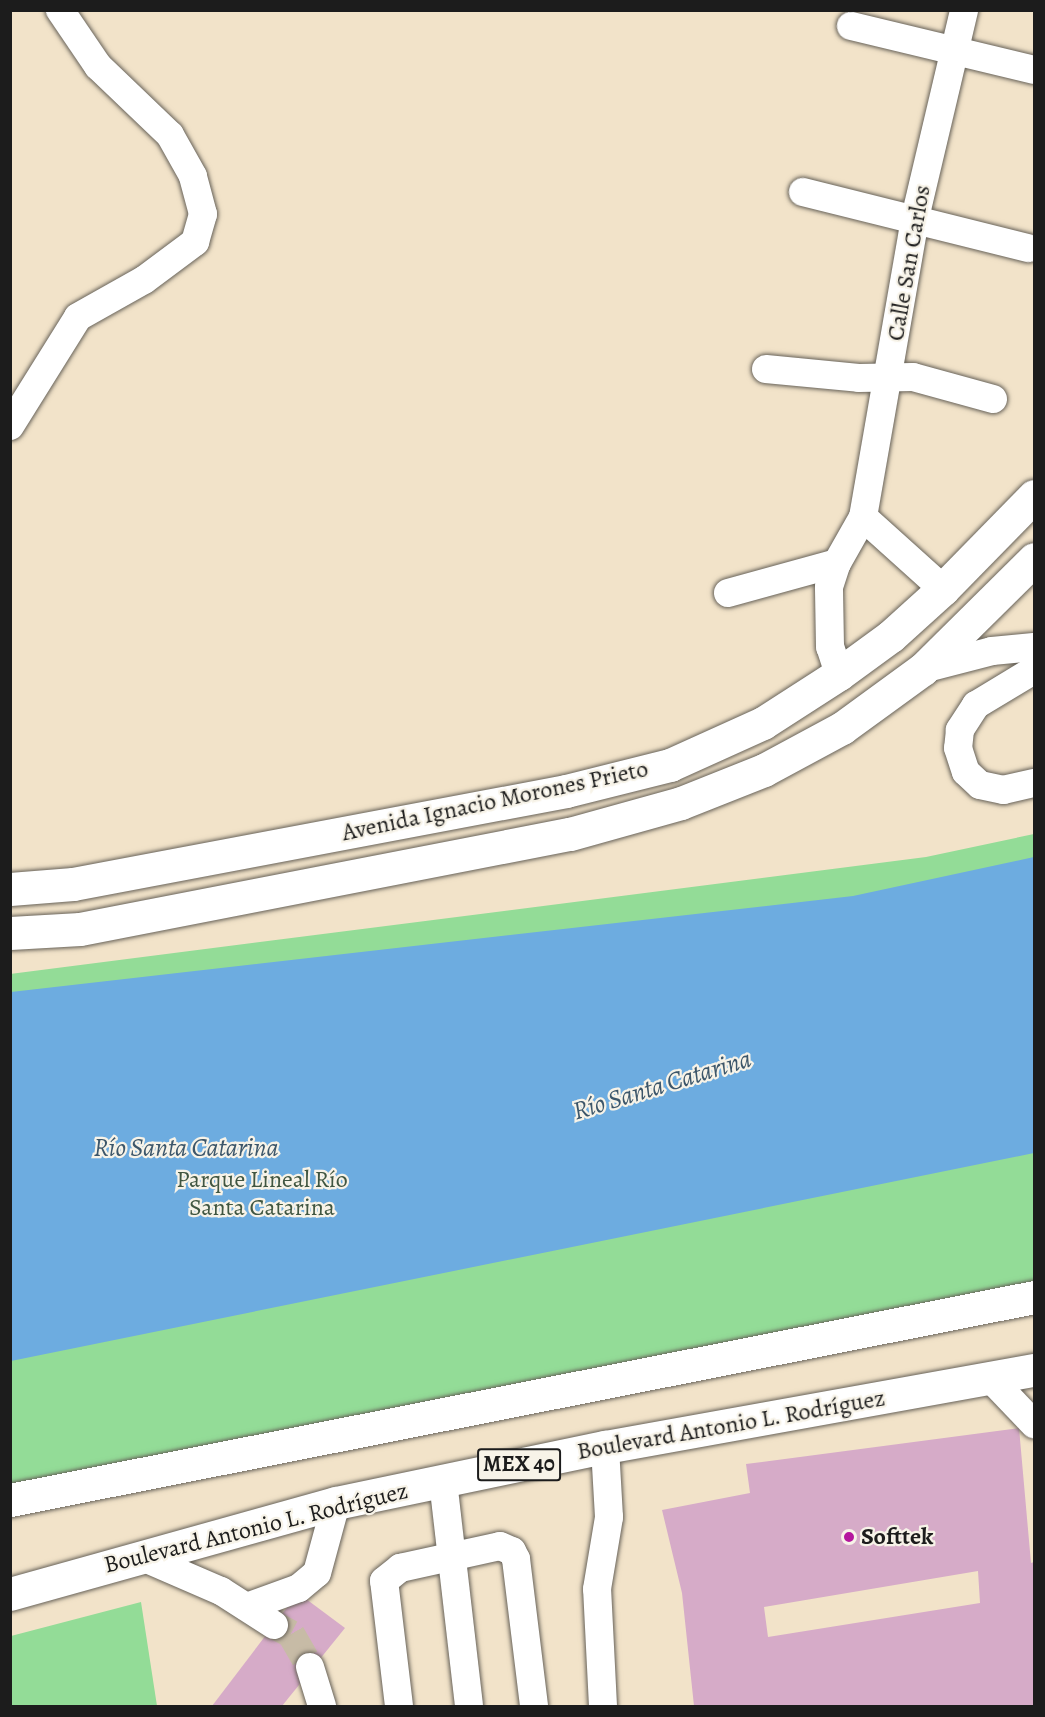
<!DOCTYPE html>
<html>
<head>
<meta charset="utf-8">
<style>
	body { margin:0 }
	#map { position:relative; width:1045px; height:1717px; overflow:hidden; background:#f2e3c9; font-family:Alegreya,serif }
	div>[style] { position:absolute }
	[style*='--x'] { left:calc(var(--x)*1px); top:calc(var(--y)*1px); width:calc(var(--w)*1px); rotate:calc(var(--a)*1deg) }
	.green>* { inset:0; background:#93dc97 }
	.water>* { inset:0; background:#6dace0 }
	.building>* { inset:0; background:#d6abc8 }
	.minor-tunnel>* { height:28px; margin-top:-14px; transform-origin:0; background:repeating-linear-gradient(90deg,#c7bba6 0 28px,transparent 0 42px) }
	.roads { filter:drop-shadow(0 0 2px #676259) drop-shadow(0 0 2px #676259) }
	.minor>* { height:28px; margin:-14px; padding:0 14px; transform-origin:14px; border-radius:14px; background:#fff }
	.major>* { height:33px; margin:-16.5px; padding:0 16.5px; transform-origin:16.5px; border-radius:16.5px; background:#fff }
	.highway>* { height:33px; margin:-16.5px; padding:0 16.5px; transform-origin:16.5px; border-radius:16.5px; background:#fff }
	.dots>* { width:16px; height:16px; translate:-50% -50%; box-sizing:border-box; border:3px solid #f7f3e8; border-radius:50% }
	span { translate:-50% -50%; white-space:nowrap; text-align:center; line-height:1.15; -webkit-text-stroke:4.5px #f7f3e8; paint-order:stroke }
	.shield-label span { padding:2px 4px; background:#f7f3e8; border:2px solid; border-radius:4px; -webkit-text-stroke-width:0 }
	.shield-label { font-size:22px; color:#1c1c1c; font-weight:700 }
	.street-label { font-size:24px; color:#1c1c1c }
	.park-label { font-size:24px; color:#405641 }
	.poi-label { font-size:24px; color:#1c1c1c; font-weight:700 }
	.left { translate:0 -50%; text-align:left }
	.water-label { font-size:26px; color:#3c566a; font-style:italic }
	.frame { position:absolute; inset:0; border:12px solid #1c1c1c; pointer-events:none }
</style>
</head>
<body>
<div id="map">
	<div class="green">
		<i style="clip-path:polygon(1034px 834px,1034px 1298px,11px 1498px,10px 974px,926px 857px)"></i>
		<i style="clip-path:polygon(141px 1602px,157px 1706px,11px 1706px,11px 1636px)"></i>
	</div>
	<div class="water">
		<i style="clip-path:polygon(1034px 857px,1034px 1153px,11px 1361px,11px 992px,853px 896px)"></i>
	</div>
	<div class="building">
		<i style="clip-path:polygon(evenodd,1019px 1428px,1031px 1563px,1034px 1562px,1034px 1706px,694px 1706px,682px 1593px,662px 1510px,750px 1493px,746px 1464px,1019px 1428px,978px 1571px,980px 1603px,768px 1637px,764px 1607px,978px 1571px)"></i>
		<i style="clip-path:polygon(298px 1593px,345px 1628px,282px 1706px,212px 1706px)"></i>
	</div>
	<div class="minor-tunnel">
		<i style="--x:274;--y:1625;--w:19;--a:28"></i>
		<i style="--x:291;--y:1634;--w:38;--a:60"></i>
	</div>
	<div class="roads">
		<div class="minor">
			<i style="--x:851;--y:26;--w:188;--a:13.5"></i>
			<i style="--x:803;--y:192;--w:232;--a:14"></i>
			<i style="--x:766;--y:369;--w:93;--a:5.5"></i>
			<i style="--x:859;--y:378;--w:54;--a:-1.1"></i>
			<i style="--x:913;--y:377;--w:83;--a:15.4"></i>
			<i style="--x:10;--y:426;--w:128;--a:-58"></i>
			<i style="--x:78;--y:317;--w:76;--a:-29.3"></i>
			<i style="--x:144;--y:280;--w:64;--a:-36.7"></i>
			<i style="--x:195;--y:242;--w:29;--a:-74"></i>
			<i style="--x:203;--y:214;--w:39;--a:-105"></i>
			<i style="--x:193;--y:176;--w:47;--a:-119.3"></i>
			<i style="--x:170;--y:135;--w:100;--a:-136.2"></i>
			<i style="--x:98;--y:66;--w:68;--a:-124.2"></i>
			<i style="--x:863;--y:517;--w:108;--a:42"></i>
			<i style="--x:728;--y:593;--w:113;--a:-15.4"></i>
			<i style="--x:923;--y:669;--w:71;--a:-14.6"></i>
			<i style="--x:992;--y:651;--w:42;--a:-5.4"></i>
			<i style="--x:1034;--y:670;--w:68;--a:148.9"></i>
			<i style="--x:976;--y:705;--w:30;--a:123"></i>
			<i style="--x:960;--y:730;--w:18;--a:96"></i>
			<i style="--x:958;--y:748;--w:25;--a:72"></i>
			<i style="--x:966;--y:772;--w:19;--a:43"></i>
			<i style="--x:980;--y:785;--w:24;--a:12"></i>
			<i style="--x:1003;--y:790;--w:32;--a:-13"></i>
			<i style="--x:839;--y:674;--w:28;--a:-108"></i>
			<i style="--x:830;--y:647;--w:60;--a:-91"></i>
			<i style="--x:829;--y:587;--w:25;--a:-72"></i>
			<i style="--x:837;--y:563;--w:53;--a:-60.5"></i>
			<i style="--x:863;--y:517;--w:303;--a:-80.1"></i>
			<i style="--x:915;--y:218;--w:214;--a:-76.7"></i>
			<i style="--x:990;--y:1378;--w:64;--a:46.3"></i>
			<i style="--x:443;--y:1481;--w:226;--a:83.4"></i>
			<i style="--x:142;--y:1557;--w:86;--a:23.3"></i>
			<i style="--x:221;--y:1591;--w:63;--a:32.7"></i>
			<i style="--x:247;--y:1607;--w:55;--a:-20.1"></i>
			<i style="--x:299;--y:1588;--w:23;--a:-40"></i>
			<i style="--x:317;--y:1573;--w:73;--a:-74.8"></i>
			<i style="--x:310;--y:1667;--w:41;--a:72.9"></i>
			<i style="--x:399;--y:1706;--w:126;--a:-96.8"></i>
			<i style="--x:384;--y:1581;--w:21;--a:-39"></i>
			<i style="--x:400;--y:1568;--w:102;--a:-12.4"></i>
			<i style="--x:500;--y:1546;--w:13;--a:23"></i>
			<i style="--x:512;--y:1551;--w:9;--a:63"></i>
			<i style="--x:516;--y:1559;--w:148;--a:83"></i>
			<i style="--x:603;--y:1706;--w:117;--a:-92.9"></i>
			<i style="--x:597;--y:1589;--w:73;--a:-80.5"></i>
			<i style="--x:609;--y:1517;--w:70;--a:-93.3"></i>
		</div>
		<div class="major">
			<i style="--x:10;--y:889;--w:63;--a:-4.5"></i>
			<i style="--x:73;--y:884;--w:502;--a:-10.68"></i>
			<i style="--x:566;--y:791;--w:107;--a:-14"></i>
			<i style="--x:670;--y:765;--w:102;--a:-24.3"></i>
			<i style="--x:763;--y:723;--w:90;--a:-32.8"></i>
			<i style="--x:839;--y:674;--w:64;--a:-36.2"></i>
			<i style="--x:891;--y:636;--w:70;--a:-42.1"></i>
			<i style="--x:943;--y:589;--w:130;--a:-45.6"></i>
			<i style="--x:10;--y:933;--w:70;--a:-3.3"></i>
			<i style="--x:80;--y:929;--w:499;--a:-11"></i>
			<i style="--x:570;--y:834;--w:115;--a:-15.6"></i>
			<i style="--x:681;--y:803;--w:89;--a:-21.7"></i>
			<i style="--x:764;--y:770;--w:89;--a:-28.3"></i>
			<i style="--x:842;--y:728;--w:100;--a:-36.1"></i>
			<i style="--x:923;--y:669;--w:156;--a:-44.7"></i>
		</div>
		<div class="highway">
			<i style="--x:10;--y:1500;--w:1044;--a:-11.21"></i>
			<i style="--x:10;--y:1594;--w:338;--a:-15.6"></i>
			<i style="--x:336;--y:1503;--w:275;--a:-11.8"></i>
			<i style="--x:605;--y:1447;--w:436;--a:-10.2"></i>
		</div>
	</div>
	<div class="dots">
		<i style="left:849px;top:1537px;background:#b5179e"></i>
	</div>
	<div class="shield-label">
		<span style="left:519px;top:1465px">MEX 40</span>
	</div>
	<div class="street-label">
		<span style="left:909px;top:263px;rotate:-80deg">Calle San Carlos</span>
		<span style="left:495px;top:801px;rotate:-12deg">Avenida Ignacio Morones Prieto</span>
		<span style="left:731px;top:1425px;rotate:-10deg">Boulevard Antonio L. Rodríguez</span>
		<span style="left:256px;top:1528px;rotate:-14deg">Boulevard Antonio L. Rodríguez</span>
	</div>
	<div class="park-label">
		<span style="left:262px;top:1194px">Parque Lineal Río<br>Santa Catarina</span>
	</div>
	<div class="poi-label">
		<span class="left" style="left:861px;top:1537px">Softtek</span>
	</div>
	<div class="water-label">
		<span style="left:662px;top:1085px;rotate:-17deg">Río Santa Catarina</span>
		<span style="left:186px;top:1148px">Río Santa Catarina</span>
	</div>
	<div class="frame"></div>
</div>
</body>
</html>
